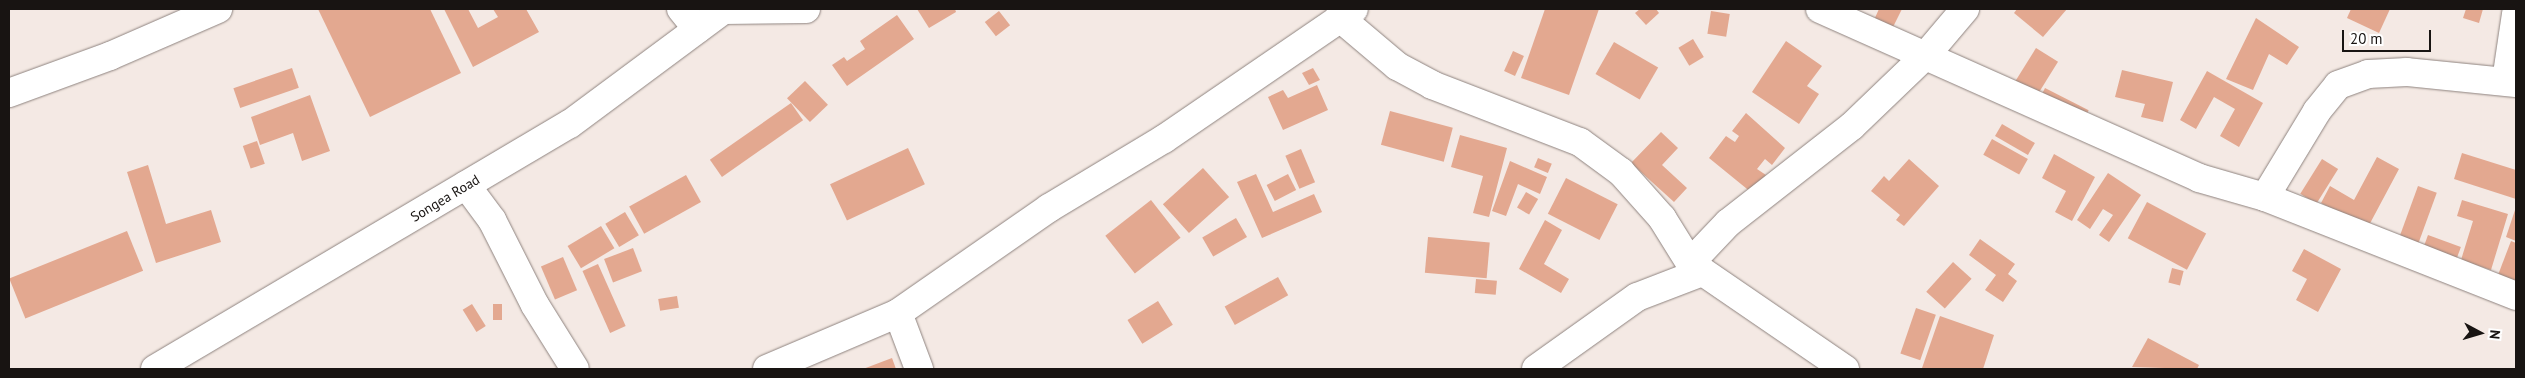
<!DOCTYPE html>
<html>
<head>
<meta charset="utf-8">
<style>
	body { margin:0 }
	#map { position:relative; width:2525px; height:378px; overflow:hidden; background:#f4e9e4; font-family:"PT Sans",sans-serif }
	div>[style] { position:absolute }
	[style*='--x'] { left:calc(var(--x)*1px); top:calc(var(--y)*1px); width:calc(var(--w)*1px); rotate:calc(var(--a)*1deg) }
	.building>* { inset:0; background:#e3a890; transform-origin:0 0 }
	.roads { filter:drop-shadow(0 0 1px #8e837f) drop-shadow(0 0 1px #8e837f) }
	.minor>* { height:28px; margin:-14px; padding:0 14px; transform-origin:14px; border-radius:14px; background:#fff }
	.highway>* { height:28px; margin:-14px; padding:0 14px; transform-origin:14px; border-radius:14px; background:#fff }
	span { translate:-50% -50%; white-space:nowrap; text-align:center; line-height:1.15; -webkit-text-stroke:5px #fff; paint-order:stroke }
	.street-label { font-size:14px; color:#181412 }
	.frame { position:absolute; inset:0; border:10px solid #181412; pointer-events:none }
	.north { position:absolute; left:2455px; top:308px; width:50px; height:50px; -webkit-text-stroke:4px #fff; paint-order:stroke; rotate:96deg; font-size:14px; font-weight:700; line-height:20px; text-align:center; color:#181412 }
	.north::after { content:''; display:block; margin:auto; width:18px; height:22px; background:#181412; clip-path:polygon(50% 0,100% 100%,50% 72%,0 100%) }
	.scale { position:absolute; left:2342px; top:30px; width:89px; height:22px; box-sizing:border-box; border:2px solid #181412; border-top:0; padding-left:6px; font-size:15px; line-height:18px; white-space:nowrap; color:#181412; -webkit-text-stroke:4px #fff; paint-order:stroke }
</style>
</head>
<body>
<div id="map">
	<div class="building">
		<i style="clip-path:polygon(318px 9px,430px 9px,461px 73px,370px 117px)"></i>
		<i style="clip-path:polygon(444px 9px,468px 9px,478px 28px,498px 17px,493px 9px,526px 9px,539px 32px,473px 67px)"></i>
		<i style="clip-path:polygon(917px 9px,955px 9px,956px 12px,929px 28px)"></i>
		<i style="clip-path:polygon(1545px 9px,1599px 9px,1569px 95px,1521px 78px)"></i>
		<i style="clip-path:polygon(1640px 9px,1656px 9px,1659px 13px,1646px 25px,1635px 13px)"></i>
		<i style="clip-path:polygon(1879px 9px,1902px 9px,1892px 29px,1874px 20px)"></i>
		<i style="clip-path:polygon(2017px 9px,2067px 9px,2043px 37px,2014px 13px)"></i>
		<i style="clip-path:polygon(2351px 9px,2390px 9px,2379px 33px,2347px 18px)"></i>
		<i style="clip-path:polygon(2466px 9px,2483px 9px,2479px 23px,2463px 18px)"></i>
		<i style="left:999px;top:11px;width:18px;height:18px;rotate:52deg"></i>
		<i style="left:1711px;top:11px;width:19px;height:23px;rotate:9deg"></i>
		<i style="clip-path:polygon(897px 15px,914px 39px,847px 86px,832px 65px,844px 57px,847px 61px,865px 49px,860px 41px)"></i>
		<i style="clip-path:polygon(2256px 18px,2299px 47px,2287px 65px,2269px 54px,2253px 90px,2226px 79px)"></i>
		<i style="left:1693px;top:39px;width:21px;height:17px;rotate:59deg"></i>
		<i style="clip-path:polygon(1786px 41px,1822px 66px,1807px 86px,1819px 94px,1799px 124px,1752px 92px)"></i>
		<i style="left:1614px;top:42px;width:51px;height:37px;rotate:30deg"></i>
		<i style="left:2036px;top:48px;width:26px;height:48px;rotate:32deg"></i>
		<i style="left:1513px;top:51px;width:12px;height:22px;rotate:24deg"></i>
		<i style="left:292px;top:68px;width:21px;height:62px;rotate:71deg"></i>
		<i style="clip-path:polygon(1313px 68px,1320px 80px,1309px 85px,1302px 73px)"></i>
		<i style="clip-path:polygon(2122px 70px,2173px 82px,2163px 122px,2141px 117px,2145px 104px,2115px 97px)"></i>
		<i style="clip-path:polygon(2207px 71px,2263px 103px,2239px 147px,2220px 136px,2235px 109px,2214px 97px,2196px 129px,2180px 120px)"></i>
		<i style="left:805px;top:81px;width:33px;height:25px;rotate:46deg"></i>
		<i style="clip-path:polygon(1317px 85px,1328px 110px,1283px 130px,1268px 97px,1283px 90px,1288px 98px)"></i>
		<i style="left:2045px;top:88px;width:49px;height:25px;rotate:27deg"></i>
		<i style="clip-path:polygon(310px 95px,330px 151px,302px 161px,293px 133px,260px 145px,251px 117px)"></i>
		<i style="left:791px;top:103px;width:21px;height:99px;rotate:55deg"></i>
		<i style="left:1390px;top:111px;width:65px;height:35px;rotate:15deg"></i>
		<i style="clip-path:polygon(1746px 113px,1785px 148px,1772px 165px,1765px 159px,1757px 169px,1766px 175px,1752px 193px,1709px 158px,1726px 136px,1735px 142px,1739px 136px,1732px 131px)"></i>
		<i style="left:2002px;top:124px;width:38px;height:14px;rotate:30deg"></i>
		<i style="clip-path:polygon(1661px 132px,1678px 148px,1662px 165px,1687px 188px,1674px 202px,1631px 163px)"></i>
		<i style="clip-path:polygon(1460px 135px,1507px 148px,1489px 217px,1473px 213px,1483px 176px,1451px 167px)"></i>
		<i style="left:1992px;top:139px;width:41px;height:18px;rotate:29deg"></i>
		<i style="left:257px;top:141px;width:24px;height:15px;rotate:71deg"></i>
		<i style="left:908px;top:148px;width:40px;height:86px;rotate:65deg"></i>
		<i style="left:1301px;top:149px;width:36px;height:17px;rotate:67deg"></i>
		<i style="clip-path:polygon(2462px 153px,2516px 170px,2516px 199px,2454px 179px)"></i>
		<i style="clip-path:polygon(2054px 154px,2095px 177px,2072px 221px,2055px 212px,2066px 191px,2042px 178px)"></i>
		<i style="clip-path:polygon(2377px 157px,2399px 169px,2367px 229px,2321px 203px,2330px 186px,2354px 200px)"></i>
		<i style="left:1538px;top:158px;width:15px;height:10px;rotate:23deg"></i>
		<i style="clip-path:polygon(1909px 159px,1939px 186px,1904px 226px,1896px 220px,1900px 215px,1871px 191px,1884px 176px,1889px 181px)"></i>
		<i style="left:2322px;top:159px;width:19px;height:41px;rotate:32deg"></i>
		<i style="clip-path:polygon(1510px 161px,1547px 177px,1540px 194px,1518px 184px,1506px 216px,1492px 211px)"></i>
		<i style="clip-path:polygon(148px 165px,166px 224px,211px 210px,221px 242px,156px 263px,127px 172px)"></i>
		<i style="left:1203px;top:168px;width:39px;height:54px;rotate:48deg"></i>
		<i style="clip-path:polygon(2108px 173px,2141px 195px,2109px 242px,2099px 235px,2113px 215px,2103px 209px,2090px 229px,2077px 220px)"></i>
		<i style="clip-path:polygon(1256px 174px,1273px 212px,1314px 194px,1322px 212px,1262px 238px,1237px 182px)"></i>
		<i style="left:1288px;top:174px;width:18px;height:24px;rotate:63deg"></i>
		<i style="left:686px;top:175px;width:31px;height:65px;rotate:61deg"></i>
		<i style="left:1566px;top:178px;width:58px;height:40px;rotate:27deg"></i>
		<i style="left:2418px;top:186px;width:20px;height:54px;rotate:20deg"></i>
		<i style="left:1526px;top:192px;width:14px;height:18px;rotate:30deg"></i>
		<i style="left:1151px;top:200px;width:48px;height:58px;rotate:52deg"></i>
		<i style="clip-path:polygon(2462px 200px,2508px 214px,2491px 270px,2461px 260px,2473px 221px,2457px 216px)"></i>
		<i style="left:2147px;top:202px;width:67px;height:41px;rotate:28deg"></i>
		<i style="clip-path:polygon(2516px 207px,2516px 241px,2506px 237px)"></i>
		<i style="left:625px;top:212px;width:27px;height:23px;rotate:59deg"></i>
		<i style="left:1236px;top:218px;width:22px;height:39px;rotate:60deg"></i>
		<i style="clip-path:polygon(1545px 220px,1562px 230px,1544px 264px,1569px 279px,1561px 293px,1519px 269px)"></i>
		<i style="left:601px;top:226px;width:26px;height:39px;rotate:59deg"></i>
		<i style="left:127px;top:231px;width:43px;height:127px;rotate:68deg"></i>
		<i style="left:2428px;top:235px;width:35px;height:20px;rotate:20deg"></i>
		<i style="left:1428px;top:237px;width:62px;height:36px;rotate:5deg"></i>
		<i style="clip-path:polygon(1980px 239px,2015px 264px,2008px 274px,2017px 281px,2003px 302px,1985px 290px,1996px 275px,1969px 255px)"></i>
		<i style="clip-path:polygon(2511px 241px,2516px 243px,2516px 281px,2498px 275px)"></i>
		<i style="left:633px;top:248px;width:25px;height:31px;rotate:69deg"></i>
		<i style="clip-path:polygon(2304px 249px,2341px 269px,2318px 312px,2296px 300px,2307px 279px,2292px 271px)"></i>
		<i style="left:563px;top:257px;width:36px;height:24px;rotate:67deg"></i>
		<i style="left:1953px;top:262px;width:25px;height:40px;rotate:42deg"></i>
		<i style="left:598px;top:264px;width:68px;height:17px;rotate:66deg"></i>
		<i style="left:2172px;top:268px;width:12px;height:15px;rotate:14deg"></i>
		<i style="left:1278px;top:277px;width:21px;height:61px;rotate:61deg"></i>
		<i style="left:1476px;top:279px;width:21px;height:14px;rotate:5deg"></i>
		<i style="left:677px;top:296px;width:12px;height:19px;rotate:81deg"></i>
		<i style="left:1158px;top:301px;width:28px;height:36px;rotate:58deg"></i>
		<i style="left:472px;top:304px;width:26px;height:11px;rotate:58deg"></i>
		<i style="left:493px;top:304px;width:9px;height:16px"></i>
		<i style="left:1916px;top:308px;width:21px;height:48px;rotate:19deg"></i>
		<i style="clip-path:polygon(1940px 316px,1994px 335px,1983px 369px,1922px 368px)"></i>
		<i style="clip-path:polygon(2148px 338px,2199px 365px,2197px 369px,2132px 367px)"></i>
		<i style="clip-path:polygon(892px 358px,896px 369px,863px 369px)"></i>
	</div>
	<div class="roads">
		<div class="minor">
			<i style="--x:681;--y:9;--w:26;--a:51"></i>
			<i style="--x:1820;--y:9;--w:415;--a:24"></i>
			<i style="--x:2199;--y:178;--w:69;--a:16.1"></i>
			<i style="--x:2265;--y:197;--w:270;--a:21.5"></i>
			<i style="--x:723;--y:10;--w:83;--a:-0.7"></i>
			<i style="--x:1339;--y:17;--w:76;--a:40.2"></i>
			<i style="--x:1397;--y:66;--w:40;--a:28"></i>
			<i style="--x:1432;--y:85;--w:159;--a:21.1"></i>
			<i style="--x:1580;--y:142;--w:51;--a:36.2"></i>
			<i style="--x:1621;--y:172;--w:62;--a:48.3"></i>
			<i style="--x:1662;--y:218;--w:53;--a:58.1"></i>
			<i style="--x:1690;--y:263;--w:188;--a:34.4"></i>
			<i style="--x:2506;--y:81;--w:68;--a:-81.5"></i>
			<i style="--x:9;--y:93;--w:108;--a:-20.1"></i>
			<i style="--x:110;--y:56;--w:118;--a:-23.5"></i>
			<i style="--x:466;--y:185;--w:44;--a:53.4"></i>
			<i style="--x:492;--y:220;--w:95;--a:63.2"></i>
			<i style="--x:535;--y:305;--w:75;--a:58"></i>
			<i style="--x:2265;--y:197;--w:100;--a:-58.8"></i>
			<i style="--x:2317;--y:111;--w:33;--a:-51"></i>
			<i style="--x:2338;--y:85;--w:32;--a:-20"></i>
			<i style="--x:2368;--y:74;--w:39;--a:-3"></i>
			<i style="--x:2407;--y:72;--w:110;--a:5.8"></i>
			<i style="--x:1690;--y:263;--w:55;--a:-46.5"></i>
			<i style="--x:1728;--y:223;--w:157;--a:-38"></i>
			<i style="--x:1852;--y:126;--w:104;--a:-43.8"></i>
			<i style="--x:1927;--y:54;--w:59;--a:-49.8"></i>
			<i style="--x:898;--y:313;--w:60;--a:69.4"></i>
			<i style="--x:767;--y:369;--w:142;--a:-23.1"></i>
			<i style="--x:898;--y:313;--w:184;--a:-34.8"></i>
			<i style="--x:1049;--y:208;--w:134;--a:-31"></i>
			<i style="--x:1164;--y:139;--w:230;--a:-34.4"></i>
			<i style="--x:1536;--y:369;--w:124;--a:-35.5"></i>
			<i style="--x:1637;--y:297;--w:70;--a:-21"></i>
		</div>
		<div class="highway">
			<i style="--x:155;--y:369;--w:482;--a:-30.6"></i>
			<i style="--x:570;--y:124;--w:193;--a:-36.6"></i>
		</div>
	</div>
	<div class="street-label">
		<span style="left:445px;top:198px;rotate:-31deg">Songea Road</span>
	</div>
	<div class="frame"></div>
	<div class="north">N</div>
	<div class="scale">20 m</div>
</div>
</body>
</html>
